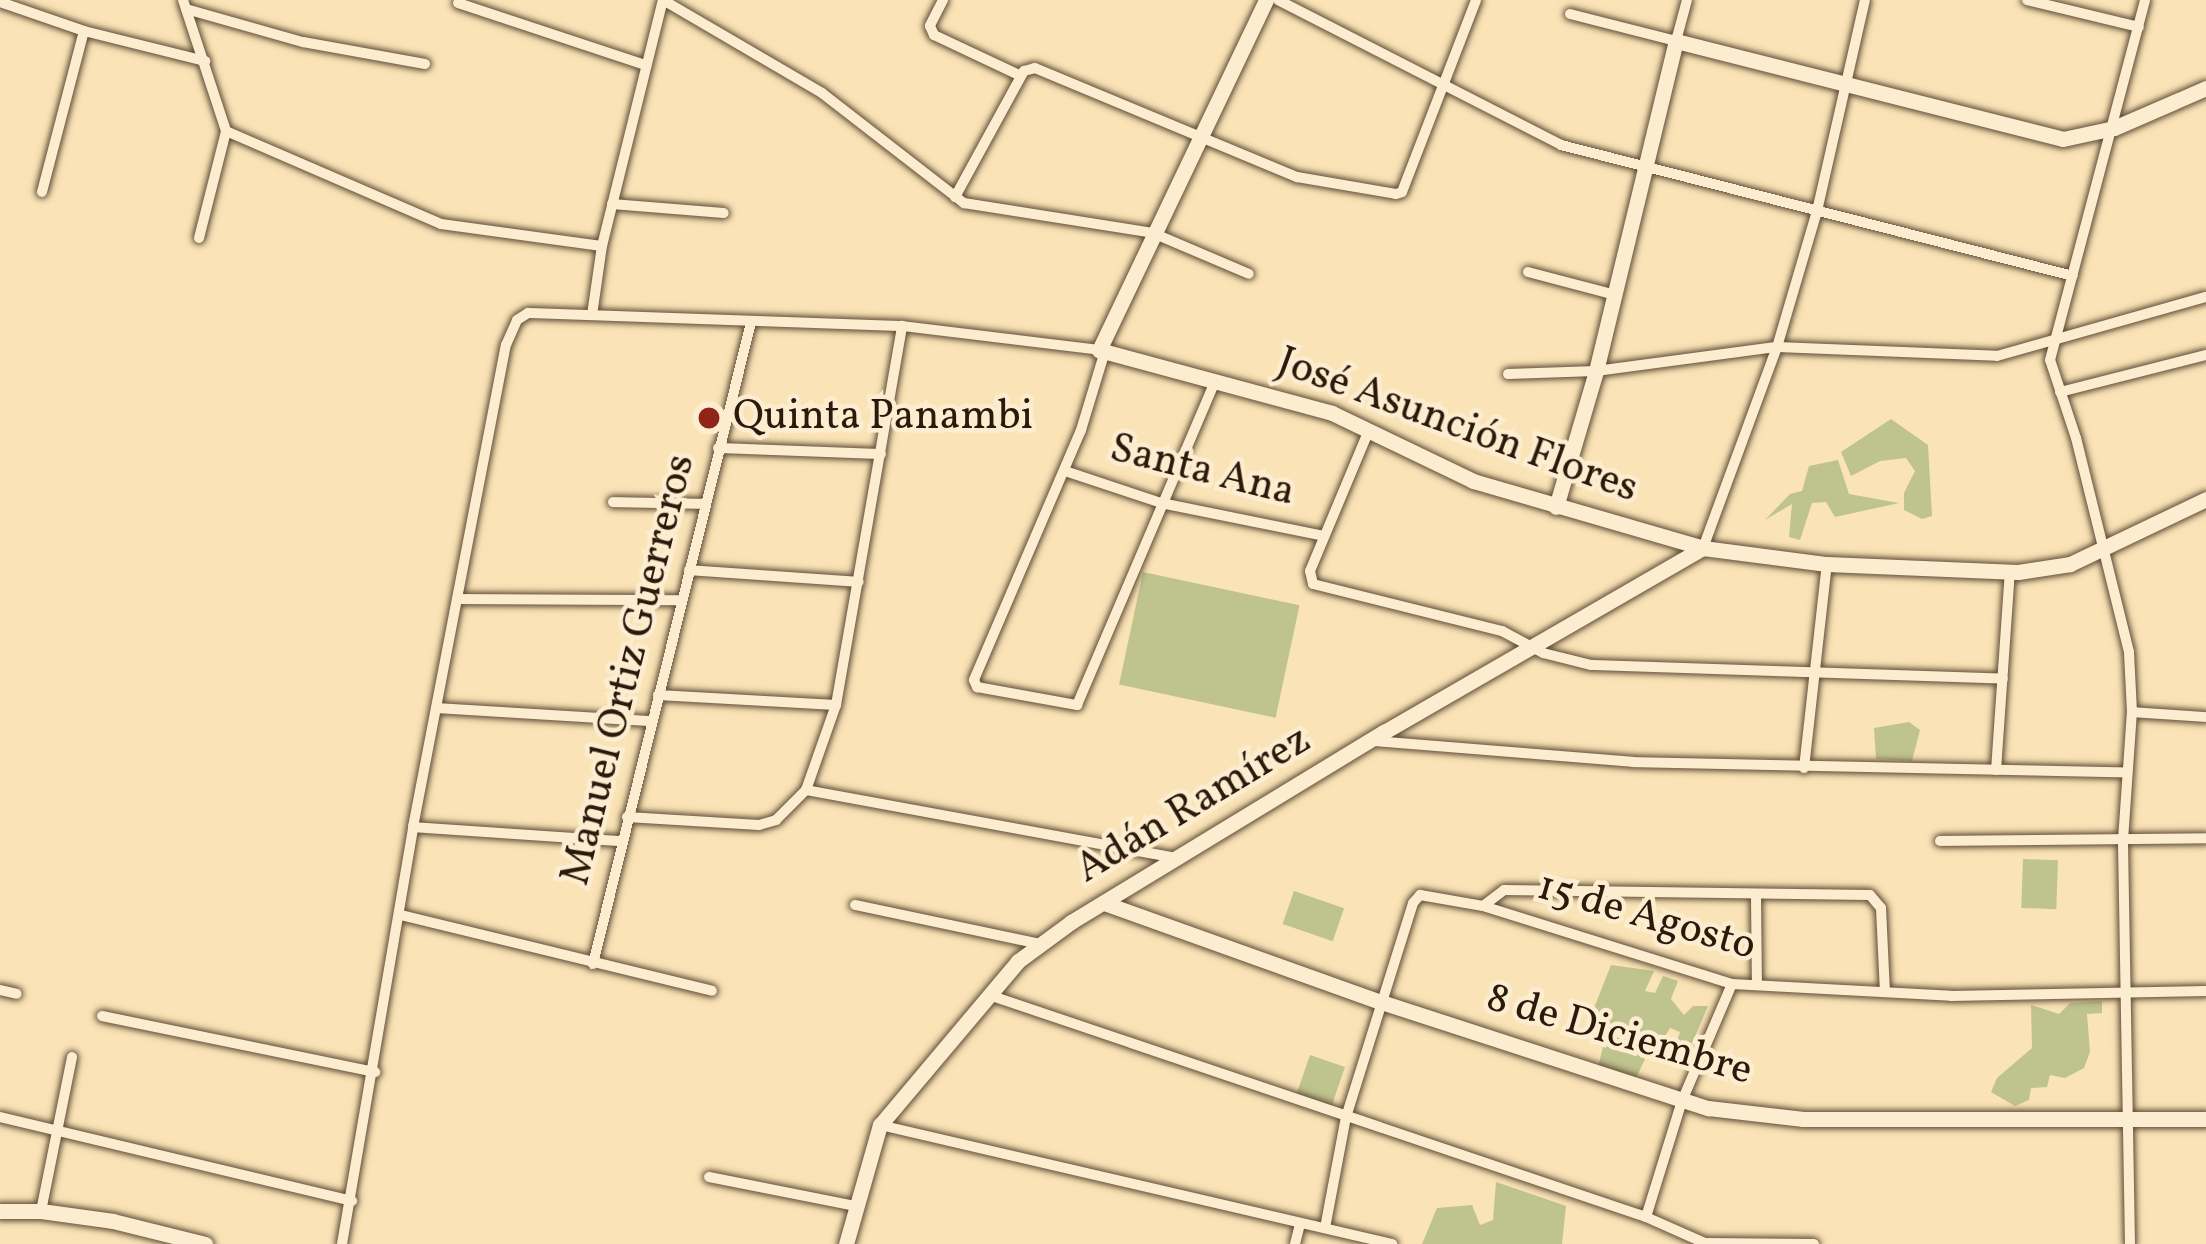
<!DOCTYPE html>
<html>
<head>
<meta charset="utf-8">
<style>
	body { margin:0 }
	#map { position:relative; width:2206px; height:1244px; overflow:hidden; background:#fae3b6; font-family:Vollkorn,serif }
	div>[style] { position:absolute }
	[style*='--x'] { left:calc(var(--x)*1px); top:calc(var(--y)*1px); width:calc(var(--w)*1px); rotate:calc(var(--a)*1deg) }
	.green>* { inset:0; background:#bfc38d; transform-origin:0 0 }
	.roads { filter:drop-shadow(0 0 3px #5f4c36) drop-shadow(0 0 3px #5f4c36) }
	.street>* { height:10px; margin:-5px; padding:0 5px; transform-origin:5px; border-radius:5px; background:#fcedd0 }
	.secondary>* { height:15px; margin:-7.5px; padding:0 7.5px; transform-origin:7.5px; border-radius:7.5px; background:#fcedd0 }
	.dots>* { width:33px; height:33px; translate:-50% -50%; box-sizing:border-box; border:6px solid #fcedd0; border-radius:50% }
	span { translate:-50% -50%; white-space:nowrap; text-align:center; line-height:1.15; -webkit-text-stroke:9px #fcedd0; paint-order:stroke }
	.poi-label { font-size:42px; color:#2b1a0c }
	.left { translate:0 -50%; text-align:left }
	.street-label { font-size:42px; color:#2b1a0c }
</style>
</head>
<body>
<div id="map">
	<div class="green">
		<i style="clip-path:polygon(1891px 419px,1928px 445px,1932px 516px,1922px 519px,1904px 510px,1904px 493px,1915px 471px,1906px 458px,1880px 461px,1851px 476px,1841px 452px)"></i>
		<i style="clip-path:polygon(1838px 460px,1849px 494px,1899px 503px,1835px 517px,1826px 502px,1812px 503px,1800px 540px,1789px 537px,1792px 504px,1765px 520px,1790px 494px,1802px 491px,1809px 466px)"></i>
		<i style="left:1143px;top:572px;width:160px;height:115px;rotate:12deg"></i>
		<i style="clip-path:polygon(1909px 722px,1920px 730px,1912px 761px,1876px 759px,1874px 728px)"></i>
		<i style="left:2023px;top:859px;width:35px;height:49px;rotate:2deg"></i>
		<i style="left:1294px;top:891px;width:53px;height:35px;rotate:19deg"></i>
		<i style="clip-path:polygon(1611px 965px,1654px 971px,1645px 991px,1655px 993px,1663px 976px,1678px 981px,1671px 999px,1684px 1015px,1693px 1006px,1708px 1006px,1690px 1048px,1676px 1044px,1680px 1032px,1670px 1028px,1661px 1043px,1653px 1043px,1634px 1082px,1598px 1067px,1604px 1043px,1590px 1018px)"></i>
		<i style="clip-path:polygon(2102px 1001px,2102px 1013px,2087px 1014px,2090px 1052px,2084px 1068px,2065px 1078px,2050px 1075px,2047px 1087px,2031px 1088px,2029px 1100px,2015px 1106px,1991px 1092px,1997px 1078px,2032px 1048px,2031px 1005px,2059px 1014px,2070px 1003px)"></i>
		<i style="left:1310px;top:1055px;width:37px;height:42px;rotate:19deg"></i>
		<i style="clip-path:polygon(1496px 1182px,1566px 1206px,1562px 1244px,1422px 1244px,1437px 1208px,1472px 1205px,1480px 1225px,1493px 1220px)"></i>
	</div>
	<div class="roads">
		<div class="street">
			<i style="--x:183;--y:0;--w:138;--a:71.8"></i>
			<i style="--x:663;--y:0;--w:184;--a:30.3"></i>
			<i style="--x:822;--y:93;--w:180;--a:37.8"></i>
			<i style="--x:964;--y:203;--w:191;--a:9"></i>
			<i style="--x:1153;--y:233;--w:104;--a:23.1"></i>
			<i style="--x:943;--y:0;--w:29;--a:117"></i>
			<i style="--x:930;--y:26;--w:10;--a:66"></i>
			<i style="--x:934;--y:35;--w:96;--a:25.2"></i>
			<i style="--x:1278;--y:0;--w:318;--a:27.1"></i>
			<i style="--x:1561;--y:145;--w:528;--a:14.35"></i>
			<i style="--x:2027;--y:0;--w:115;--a:13.6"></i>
			<i style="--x:0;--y:2;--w:89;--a:19"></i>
			<i style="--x:84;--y:31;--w:125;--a:13.9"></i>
			<i style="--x:458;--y:3;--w:198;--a:18.3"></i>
			<i style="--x:186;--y:9;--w:122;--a:15.8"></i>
			<i style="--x:303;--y:42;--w:124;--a:10.2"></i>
			<i style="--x:1570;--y:14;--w:109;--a:14.3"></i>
			<i style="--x:1676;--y:41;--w:42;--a:-75"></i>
			<i style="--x:226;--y:131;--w:234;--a:23.4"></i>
			<i style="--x:441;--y:224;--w:162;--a:7.8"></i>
			<i style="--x:42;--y:192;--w:166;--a:-75.4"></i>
			<i style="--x:955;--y:197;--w:144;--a:-61.3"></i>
			<i style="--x:1024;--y:71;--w:11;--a:-15"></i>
			<i style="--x:1035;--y:68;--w:284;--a:22.6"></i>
			<i style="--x:1297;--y:177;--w:100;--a:9.7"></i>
			<i style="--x:1396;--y:194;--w:6;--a:-18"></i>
			<i style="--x:1402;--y:192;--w:206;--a:-68.9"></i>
			<i style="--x:612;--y:204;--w:112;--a:4.6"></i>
			<i style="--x:199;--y:238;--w:110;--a:-75.8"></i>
			<i style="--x:1528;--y:272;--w:87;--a:14.7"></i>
			<i style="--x:592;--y:315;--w:70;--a:-81.8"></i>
			<i style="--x:602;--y:246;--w:253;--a:-76.1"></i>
			<i style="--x:1105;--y:351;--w:83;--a:106.9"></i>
			<i style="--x:1081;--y:430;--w:272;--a:113.2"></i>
			<i style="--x:974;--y:680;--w:8;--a:67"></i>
			<i style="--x:977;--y:687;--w:102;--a:10.2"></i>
			<i style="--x:1077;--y:705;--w:351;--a:-66.9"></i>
			<i style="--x:1508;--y:374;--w:88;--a:-2"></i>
			<i style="--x:1596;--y:371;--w:183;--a:-7.6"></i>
			<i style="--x:1777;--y:347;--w:220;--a:2.3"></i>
			<i style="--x:1997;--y:356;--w:217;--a:-15.8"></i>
			<i style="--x:2060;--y:392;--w:151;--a:-14.2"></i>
			<i style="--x:1369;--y:430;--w:153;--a:112.7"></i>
			<i style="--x:1310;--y:571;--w:13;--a:77"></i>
			<i style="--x:1313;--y:584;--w:195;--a:14"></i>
			<i style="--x:1502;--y:631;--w:47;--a:28.2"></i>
			<i style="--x:1543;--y:653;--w:49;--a:14"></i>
			<i style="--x:1591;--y:665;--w:412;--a:1.9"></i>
			<i style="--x:718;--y:448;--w:163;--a:2.1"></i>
			<i style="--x:1065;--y:471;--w:101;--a:18.4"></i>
			<i style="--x:1161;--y:503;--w:166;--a:11.4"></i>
			<i style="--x:613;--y:502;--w:92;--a:1.2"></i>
			<i style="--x:1703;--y:548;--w:214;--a:-69.8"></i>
			<i style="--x:1777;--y:347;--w:142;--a:-73.6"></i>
			<i style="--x:1817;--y:211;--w:216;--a:-77.2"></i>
			<i style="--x:689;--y:570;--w:170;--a:4"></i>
			<i style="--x:457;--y:599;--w:223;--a:0.3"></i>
			<i style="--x:658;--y:695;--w:178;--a:3.2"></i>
			<i style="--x:436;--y:708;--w:213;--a:3.5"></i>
			<i style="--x:2132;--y:712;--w:74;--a:3.9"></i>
			<i style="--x:1373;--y:741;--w:261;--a:4.6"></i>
			<i style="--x:1633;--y:762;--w:491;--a:1.2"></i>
			<i style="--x:1804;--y:768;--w:205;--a:-83.6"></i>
			<i style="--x:1996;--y:770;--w:198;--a:-86"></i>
			<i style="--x:806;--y:790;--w:377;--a:10.4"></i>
			<i style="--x:627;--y:817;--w:132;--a:3.5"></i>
			<i style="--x:759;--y:825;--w:18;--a:-16"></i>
			<i style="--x:776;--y:820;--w:42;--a:-45"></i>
			<i style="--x:806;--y:790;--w:90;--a:-70.6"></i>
			<i style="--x:836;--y:705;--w:385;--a:-80.1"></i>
			<i style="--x:413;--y:827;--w:208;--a:3.9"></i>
			<i style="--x:1940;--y:841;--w:266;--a:-0.6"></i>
			<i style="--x:1756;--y:896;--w:89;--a:89.4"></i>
			<i style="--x:855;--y:905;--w:189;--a:11.9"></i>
			<i style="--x:1483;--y:906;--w:26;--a:-37"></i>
			<i style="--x:1504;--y:890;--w:366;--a:0.8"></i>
			<i style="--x:1870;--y:895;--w:17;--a:50"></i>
			<i style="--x:1881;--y:908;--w:84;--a:87.3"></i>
			<i style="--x:401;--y:915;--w:320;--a:13.7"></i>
			<i style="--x:593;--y:964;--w:661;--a:-76.17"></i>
			<i style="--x:0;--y:990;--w:17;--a:13"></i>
			<i style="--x:989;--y:995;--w:693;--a:18.67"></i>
			<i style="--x:1646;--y:1217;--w:64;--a:23.8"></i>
			<i style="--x:1705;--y:1243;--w:109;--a:0.5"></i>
			<i style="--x:102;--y:1016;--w:279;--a:11.6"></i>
			<i style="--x:0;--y:1117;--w:362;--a:13.4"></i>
			<i style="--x:880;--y:1125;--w:526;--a:13.08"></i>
			<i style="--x:709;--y:1177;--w:150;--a:11.2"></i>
			<i style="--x:41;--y:1211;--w:157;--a:-78.6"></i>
			<i style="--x:1646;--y:1217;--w:121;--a:-72.8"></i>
			<i style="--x:1682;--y:1101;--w:127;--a:-66.9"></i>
			<i style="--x:1325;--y:1228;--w:113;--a:-79.3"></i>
			<i style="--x:1346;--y:1117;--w:224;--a:-72.6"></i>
			<i style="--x:1413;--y:903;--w:11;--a:-49"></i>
			<i style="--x:1420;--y:895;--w:64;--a:9.9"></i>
			<i style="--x:1483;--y:906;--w:261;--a:17.4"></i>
			<i style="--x:1732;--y:984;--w:219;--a:3.1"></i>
			<i style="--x:1951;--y:996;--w:255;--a:-1.1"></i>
			<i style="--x:342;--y:1244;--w:423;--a:-80.3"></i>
			<i style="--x:413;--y:827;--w:491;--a:-79.1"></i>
			<i style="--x:506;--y:345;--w:27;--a:-66"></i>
			<i style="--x:517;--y:320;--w:13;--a:-32"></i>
			<i style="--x:528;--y:313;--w:374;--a:2"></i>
			<i style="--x:902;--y:326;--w:198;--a:6.9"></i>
			<i style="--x:1295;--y:1244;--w:21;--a:-76"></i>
			<i style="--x:2130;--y:1244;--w:404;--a:-91"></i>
			<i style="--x:2123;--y:840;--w:128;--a:-86"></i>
			<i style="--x:2132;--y:712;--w:60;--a:-92.9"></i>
			<i style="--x:2129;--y:652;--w:220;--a:-103.9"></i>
			<i style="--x:2076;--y:438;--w:82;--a:-108.4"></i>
			<i style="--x:2050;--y:360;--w:372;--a:-75.2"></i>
		</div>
		<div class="secondary">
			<i style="--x:1266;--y:0;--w:388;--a:115.5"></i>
			<i style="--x:1099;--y:350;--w:241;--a:15.1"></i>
			<i style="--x:1332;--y:413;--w:157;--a:25.7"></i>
			<i style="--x:1473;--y:481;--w:240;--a:16.2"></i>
			<i style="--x:1703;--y:548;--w:125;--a:7.4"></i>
			<i style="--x:1827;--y:564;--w:191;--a:2.4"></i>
			<i style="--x:2018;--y:572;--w:53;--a:-8.7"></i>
			<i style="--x:2070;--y:564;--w:151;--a:-25.5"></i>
			<i style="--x:1556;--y:507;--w:142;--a:-73.6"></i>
			<i style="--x:1596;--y:371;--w:340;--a:-76.4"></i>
			<i style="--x:1676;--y:41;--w:399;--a:14.2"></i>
			<i style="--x:2063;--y:139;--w:52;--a:-12.2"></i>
			<i style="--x:2114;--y:128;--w:100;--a:-23.5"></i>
			<i style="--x:1104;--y:903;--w:294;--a:19.7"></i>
			<i style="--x:1381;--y:1002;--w:344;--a:18"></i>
			<i style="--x:1708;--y:1108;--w:96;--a:6.6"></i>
			<i style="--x:1803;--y:1119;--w:403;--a:0"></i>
			<i style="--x:0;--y:1211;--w:41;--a:0"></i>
			<i style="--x:41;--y:1211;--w:73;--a:7.9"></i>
			<i style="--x:113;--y:1221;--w:95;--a:14"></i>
			<i style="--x:846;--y:1244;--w:124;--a:-74.1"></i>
			<i style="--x:880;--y:1125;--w:214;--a:-49.9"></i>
			<i style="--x:1018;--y:961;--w:66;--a:-36.3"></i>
			<i style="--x:1071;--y:922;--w:366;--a:-31.3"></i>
			<i style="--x:1384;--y:732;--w:368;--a:-30"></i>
		</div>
	</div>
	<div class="dots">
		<i style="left:709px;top:418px;background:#8f2418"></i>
	</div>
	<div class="poi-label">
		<span class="left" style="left:733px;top:418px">Quinta Panambi</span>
	</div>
	<div class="street-label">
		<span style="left:1457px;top:427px;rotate:20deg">José Asunción Flores</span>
		<span style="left:1202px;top:472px;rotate:14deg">Santa Ana</span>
		<span style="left:630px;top:670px;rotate:-76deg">Manuel Ortiz Guerreros</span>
		<span style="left:1194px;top:806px;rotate:-31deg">Adán Ramírez</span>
		<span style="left:1646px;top:918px;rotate:16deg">15 de Agosto</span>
		<span style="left:1619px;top:1036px;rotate:16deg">8 de Diciembre</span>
	</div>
</div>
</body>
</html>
